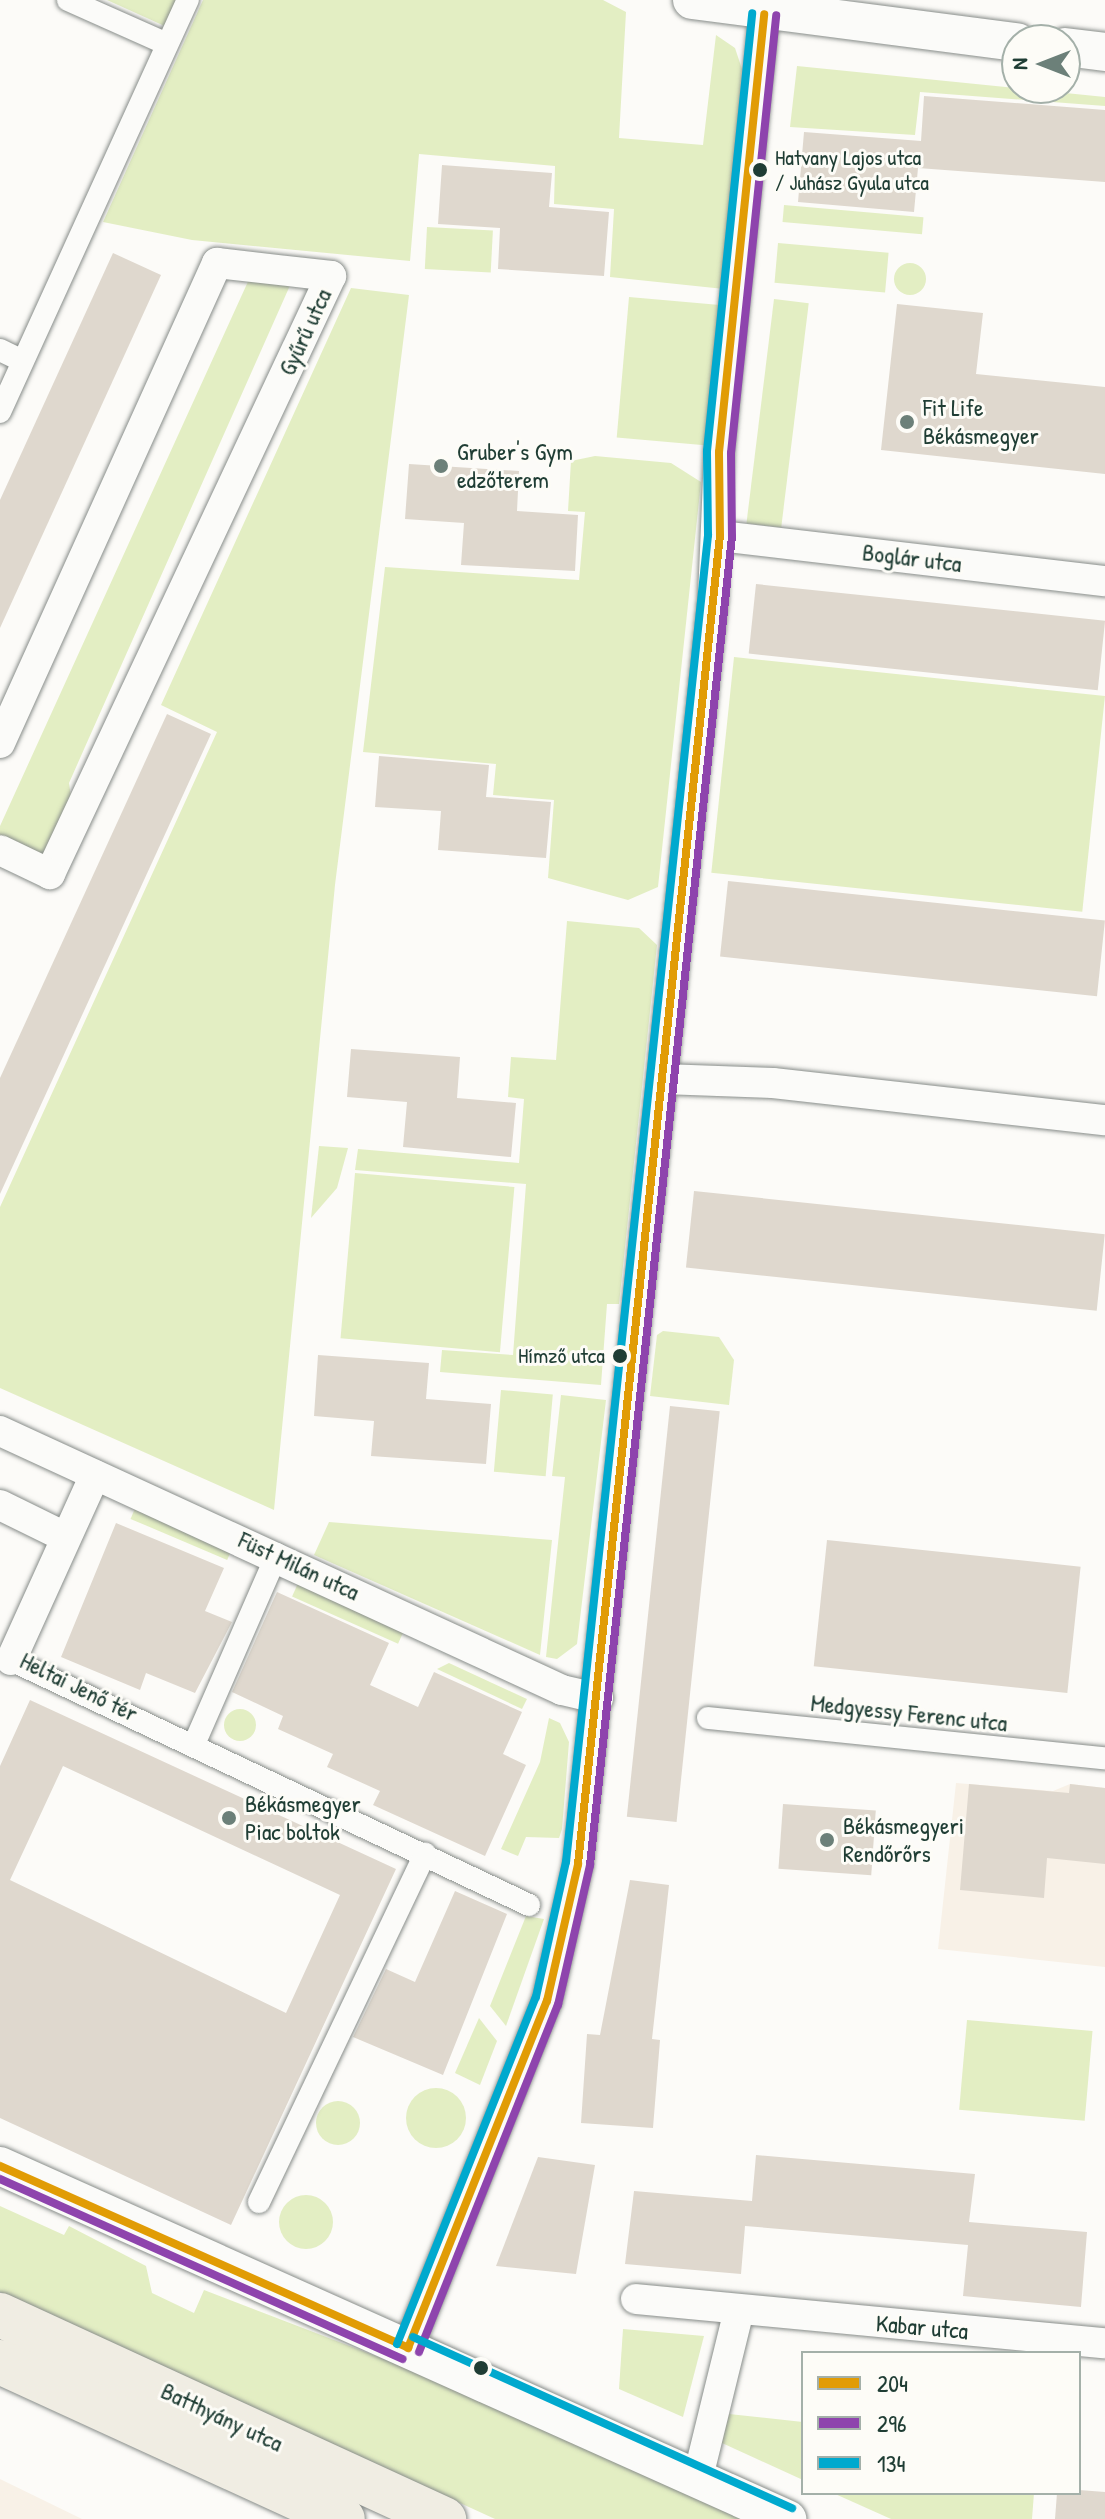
<!DOCTYPE html>
<html>
<head>
<meta charset="utf-8">
<style>
	body { margin:0 }
	#map { position:relative; width:1105px; height:2519px; overflow:hidden; background:#fcfbf8; font-family:"Patrick Hand",sans-serif }
	div>[style] { position:absolute }
	[style*='--x'] { left:calc(var(--x)*1px); top:calc(var(--y)*1px); width:calc(var(--w)*1px); rotate:calc(var(--a)*1deg) }
	.built>* { inset:0; background:#f8f1e7 }
	.green>* { inset:0; background:#e3eec3; transform-origin:0 0 }
	.round { border-radius:50% }
	.building>* { inset:0; background:#dfd8ce; transform-origin:0 0 }
	.roads { filter:drop-shadow(0 0 2px #888d8a) drop-shadow(0 0 2px #888d8a) }
	.pedestrian>* { height:22px; margin:-11px; padding:0 11px; transform-origin:11px; border-radius:11px; background:#fbfbf9 }
	.minor>* { height:30px; margin:-15px; padding:0 15px; transform-origin:15px; border-radius:15px; background:#fbfbf9 }
	.tertiary>* { height:38px; margin:-19px; padding:0 19px; transform-origin:19px; border-radius:19px; background:#fbfbf9 }
	.primary>* { height:44px; margin:-22px; padding:0 22px; transform-origin:22px; border-radius:22px; background:#f0ede3 }
	.bus-1>* { height:8px; margin:-4px; padding:0 4px; transform-origin:4px; border-radius:4px; background:#e19c05 }
	.bus-2>* { height:8px; margin:-4px; padding:0 4px; transform-origin:4px; border-radius:4px; background:#8e44ad }
	.bus-3>* { height:8px; margin:-4px; padding:0 4px; transform-origin:4px; border-radius:4px; background:#00a9ce }
	.dots>* { width:22px; height:22px; translate:-50% -50%; box-sizing:border-box; border:4px solid #fdfcf7; border-radius:50% }
	span { translate:-50% -50%; white-space:nowrap; text-align:center; line-height:1.15; -webkit-text-stroke:6px #fdfcf7; paint-order:stroke }
	.bus-label { font-size:22px; color:#1f3d34 }
	.left { translate:0 -50%; text-align:left }
	.right { translate:-100% -50%; text-align:right }
	.street-label { font-size:24px; color:#1f3d34 }
	.poi-label { font-size:24px; color:#1f3d34 }
	.legend { position:absolute; left:801px; top:2351px; width:280px; height:144px; box-sizing:border-box; background:#fdfcf7; border:2px solid #a4b0a9; margin:0; padding:10px 14px; list-style:none; font-size:24px; color:#1f3d34 }
	.legend li { display:flex; align-items:center; gap:16px; height:40px }
	.legend b { width:40px; border:2px solid #a4b0a9 }
	.north { position:absolute; left:1001px; top:24px; width:80px; height:80px; box-sizing:border-box; background:#fdfcf7; border:2px solid #a4b0a9; border-radius:50%; rotate:270deg; font-size:22px; font-weight:700; line-height:32px; text-align:center; color:#1f3d34 }
	.north::after { content:''; display:block; margin:auto; width:28px; height:36px; background:#6c8079; clip-path:polygon(50% 0,100% 100%,50% 72%,0 100%) }
</style>
</head>
<body>
<div id="map">
	<div class="built">
		<i style="clip-path:polygon(956px 1783px,1053px 1791px,1070px 1784px,1105px 1788px,1105px 1967px,938px 1949px)"></i>
		<i style="clip-path:polygon(0 2479px,82px 2519px,0 2519px)"></i>
	</div>
	<div class="green">
		<i style="clip-path:polygon(107px 0,182px 0,169px 28px)"></i>
		<i style="clip-path:polygon(203px 0,603px 0,626px 12px,619px 138px,703px 145px,716px 35px,735px 48px,742px 69px,724px 289px,610px 277px,614px 209px,554px 204px,555px 166px,419px 154px,410px 261px,192px 240px,103px 222px)"></i>
		<i style="clip-path:polygon(797px 66px,1105px 97px,1105px 106px,920px 92px,915px 135px,790px 127px)"></i>
		<i style="left:784px;top:205px;width:140px;height:17px;rotate:5deg"></i>
		<i style="left:427px;top:227px;width:66px;height:42px;rotate:3deg"></i>
		<i style="left:778px;top:243px;width:111px;height:40px;rotate:5deg"></i>
		<i class="round" style="left:894px;top:263px;width:32px;height:32px"></i>
		<i style="clip-path:polygon(251px 275px,292px 281px,69px 783px,73px 811px,52px 856px,31px 855px,0 841px,0 826px)"></i>
		<i style="clip-path:polygon(351px 288px,409px 295px,335px 885px,274px 1510px,0 1388px,0 1207px,217px 732px,161px 705px)"></i>
		<i style="left:629px;top:297px;width:94px;height:141px;rotate:5deg"></i>
		<i style="left:774px;top:299px;width:35px;height:226px;rotate:7deg"></i>
		<i style="clip-path:polygon(595px 456px,671px 463px,701px 482px,658px 887px,628px 900px,548px 878px,554px 800px,493px 795px,496px 764px,363px 752px,385px 567px,579px 580px,585px 512px,568px 511px,571px 461px)"></i>
		<i style="left:734px;top:657px;width:373px;height:217px;rotate:6deg"></i>
		<i style="clip-path:polygon(567px 921px,639px 928px,657px 945px,619px 1304px,607px 1304px,601px 1385px,440px 1372px,442px 1350px,513px 1355px,526px 1184px,355px 1170px,358px 1149px,519px 1163px,524px 1099px,508px 1097px,511px 1057px,556px 1060px)"></i>
		<i style="clip-path:polygon(319px 1146px,348px 1148px,337px 1188px,311px 1218px)"></i>
		<i style="left:355px;top:1173px;width:160px;height:166px;rotate:5deg"></i>
		<i style="clip-path:polygon(663px 1331px,719px 1337px,734px 1360px,729px 1405px,650px 1396px,657px 1335px)"></i>
		<i style="left:501px;top:1390px;width:52px;height:82px;rotate:5deg"></i>
		<i style="clip-path:polygon(561px 1395px,606px 1400px,577px 1644px,557px 1659px,546px 1657px,565px 1477px,552px 1476px)"></i>
		<i style="left:136px;top:1506px;width:105px;height:14px;rotate:23deg"></i>
		<i style="clip-path:polygon(329px 1522px,552px 1540px,540px 1655px,314px 1555px)"></i>
		<i style="left:299px;top:1581px;width:116px;height:17px;rotate:24deg"></i>
		<i style="clip-path:polygon(449px 1663px,527px 1699px,522px 1709px,437px 1669px)"></i>
		<i class="round" style="left:224px;top:1709px;width:32px;height:32px"></i>
		<i style="clip-path:polygon(549px 1718px,560px 1723px,569px 1742px,562px 1829px,559px 1838px,526px 1837px,518px 1856px,501px 1849px,540px 1762px)"></i>
		<i style="clip-path:polygon(526px 1916px,544px 1919px,506px 2026px,490px 2006px)"></i>
		<i style="clip-path:polygon(479px 2018px,497px 2041px,480px 2085px,455px 2073px)"></i>
		<i style="left:967px;top:2020px;width:126px;height:90px;rotate:5deg"></i>
		<i class="round" style="left:406px;top:2088px;width:60px;height:60px"></i>
		<i class="round" style="left:316px;top:2101px;width:44px;height:44px"></i>
		<i class="round" style="left:279px;top:2195px;width:54px;height:54px"></i>
		<i style="clip-path:polygon(0 2206px,64px 2235px,69px 2226px,146px 2266px,152px 2293px,194px 2313px,204px 2290px,407px 2368px,745px 2519px,495px 2519px,0 2292px)"></i>
		<i style="clip-path:polygon(623px 2329px,704px 2336px,683px 2417px,619px 2389px)"></i>
		<i style="clip-path:polygon(729px 2414px,803px 2422px,803px 2480px,722px 2443px)"></i>
		<i style="clip-path:polygon(833px 2493px,1034px 2493px,1032px 2519px,891px 2519px)"></i>
	</div>
	<div class="building">
		<i style="clip-path:polygon(924px 96px,1105px 110px,1105px 182px,918px 168px,914px 212px,798px 202px,804px 132px,921px 141px)"></i>
		<i style="clip-path:polygon(442px 165px,552px 173px,549px 207px,609px 212px,604px 276px,498px 269px,500px 228px,438px 224px)"></i>
		<i style="clip-path:polygon(113px 253px,161px 275px,0 628px,0 500px)"></i>
		<i style="clip-path:polygon(897px 304px,983px 313px,976px 374px,1105px 387px,1105px 474px,881px 450px)"></i>
		<i style="clip-path:polygon(409px 464px,519px 471px,517px 511px,578px 515px,575px 571px,461px 565px,464px 523px,405px 519px)"></i>
		<i style="left:756px;top:584px;width:351px;height:70px;rotate:6deg"></i>
		<i style="clip-path:polygon(167px 714px,211px 734px,0 1194px,0 1078px)"></i>
		<i style="clip-path:polygon(379px 756px,489px 765px,486px 797px,551px 802px,546px 858px,438px 850px,441px 811px,375px 807px)"></i>
		<i style="left:728px;top:881px;width:379px;height:76px;rotate:6deg"></i>
		<i style="clip-path:polygon(351px 1049px,460px 1057px,457px 1098px,516px 1103px,511px 1157px,403px 1147px,407px 1102px,347px 1097px)"></i>
		<i style="left:694px;top:1191px;width:413px;height:77px;rotate:6deg"></i>
		<i style="clip-path:polygon(318px 1355px,429px 1363px,426px 1399px,491px 1404px,486px 1464px,371px 1456px,374px 1421px,314px 1416px)"></i>
		<i style="left:670px;top:1406px;width:50px;height:413px;rotate:6deg"></i>
		<i style="clip-path:polygon(116px 1523px,224px 1568px,205px 1611px,232px 1622px,195px 1693px,146px 1673px,140px 1690px,61px 1657px)"></i>
		<i style="left:827px;top:1540px;width:255px;height:127px;rotate:6deg"></i>
		<i style="clip-path:polygon(277px 1592px,389px 1643px,370px 1685px,418px 1707px,434px 1672px,522px 1712px,503px 1754px,526px 1765px,485px 1856px,373px 1805px,380px 1791px,327px 1767px,333px 1754px,278px 1729px,283px 1716px,232px 1692px)"></i>
		<i style="clip-path:polygon(evenodd,30px 1700px,396px 1869px,231px 2225px,0 2118px,0 1766px,30px 1700px,63px 1766px,340px 1895px,286px 2013px,10px 1880px,63px 1766px)"></i>
		<i style="clip-path:polygon(969px 1784px,1069px 1793px,1070px 1784px,1105px 1788px,1105px 1864px,1047px 1858px,1044px 1898px,960px 1890px)"></i>
		<i style="left:783px;top:1804px;width:93px;height:65px;rotate:4deg"></i>
		<i style="clip-path:polygon(630px 1880px,669px 1885px,652px 2039px,660px 2040px,653px 2128px,581px 2123px,587px 2034px,600px 2035px)"></i>
		<i style="clip-path:polygon(455px 1891px,507px 1914px,443px 2075px,353px 2037px,386px 1969px,415px 1982px)"></i>
		<i style="clip-path:polygon(756px 2155px,975px 2174px,969px 2222px,1087px 2232px,1081px 2307px,963px 2296px,968px 2245px,745px 2226px,741px 2274px,625px 2264px,634px 2191px,752px 2201px)"></i>
		<i style="clip-path:polygon(538px 2157px,595px 2165px,576px 2274px,496px 2266px)"></i>
		<i style="clip-path:polygon(1079px 2490px,1105px 2492px,1105px 2519px,1055px 2519px,1057px 2493px)"></i>
	</div>
	<div class="roads">
		<div class="pedestrian">
			<i style="--x:68;--y:0;--w:108;--a:24"></i>
			<i style="--x:0;--y:350;--w:25;--a:26"></i>
			<i style="--x:0;--y:412;--w:453;--a:-65.5"></i>
			<i style="--x:11;--y:1660;--w:573;--a:25.31"></i>
			<i style="--x:708;--y:1718;--w:399;--a:5.8"></i>
			<i style="--x:195;--y:1742;--w:205;--a:-66.4"></i>
			<i style="--x:259;--y:2202;--w:386;--a:-64.5"></i>
		</div>
		<div class="minor">
			<i style="--x:720;--y:536;--w:388;--a:6.7"></i>
			<i style="--x:0;--y:743;--w:527;--a:-65.67"></i>
			<i style="--x:217;--y:263;--w:115;--a:6.5"></i>
			<i style="--x:331;--y:276;--w:661;--a:115.17"></i>
			<i style="--x:50;--y:874;--w:55;--a:-154.4"></i>
			<i style="--x:663;--y:1079;--w:110;--a:2.1"></i>
			<i style="--x:773;--y:1083;--w:334;--a:6.4"></i>
			<i style="--x:0;--y:1431;--w:619;--a:24.74"></i>
			<i style="--x:562;--y:1690;--w:37;--a:13"></i>
			<i style="--x:0;--y:1505;--w:72;--a:26.2"></i>
			<i style="--x:11;--y:1660;--w:203;--a:-65.6"></i>
			<i style="--x:636;--y:2299;--w:471;--a:5.4"></i>
			<i style="--x:408;--y:2348;--w:374;--a:-68.2"></i>
			<i style="--x:547;--y:2001;--w:140;--a:-77.2"></i>
			<i style="--x:578;--y:1864;--w:1273;--a:-83.91"></i>
			<i style="--x:713;--y:598;--w:146;--a:-87.6"></i>
			<i style="--x:719;--y:452;--w:454;--a:-84.1"></i>
			<i style="--x:698;--y:2477;--w:172;--a:-76.2"></i>
		</div>
		<div class="tertiary">
			<i style="--x:692;--y:0;--w:328;--a:7.4"></i>
			<i style="--x:1065;--y:47;--w:40;--a:7.1"></i>
			<i style="--x:0;--y:2166;--w:863;--a:24.16"></i>
		</div>
		<div class="primary">
			<i style="--x:0;--y:2315;--w:489;--a:24.7"></i>
			<i style="--x:0;--y:2362;--w:377;--a:24.6"></i>
		</div>
	</div>
	<div class="bus-1">
		<i style="--x:0;--y:2166;--w:447;--a:24"></i>
		<i style="--x:408;--y:2348;--w:374;--a:-68.2"></i>
		<i style="--x:547;--y:2001;--w:140;--a:-77.2"></i>
		<i style="--x:578;--y:1864;--w:1336;--a:-83.9"></i>
		<i style="--x:720;--y:536;--w:84;--a:-90.7"></i>
		<i style="--x:719;--y:452;--w:440;--a:-84.1"></i>
	</div>
	<div class="bus-2">
		<i style="--x:0;--y:2179;--w:441;--a:24.1"></i>
		<i style="--x:419;--y:2352;--w:374;--a:-68.2"></i>
		<i style="--x:558;--y:2005;--w:144;--a:-77.1"></i>
		<i style="--x:590;--y:1865;--w:1336;--a:-83.9"></i>
		<i style="--x:732;--y:537;--w:84;--a:-90.7"></i>
		<i style="--x:731;--y:453;--w:440;--a:-84.1"></i>
	</div>
	<div class="bus-3">
		<i style="--x:413;--y:2337;--w:416;--a:24.3"></i>
		<i style="--x:397;--y:2344;--w:374;--a:-68.2"></i>
		<i style="--x:536;--y:1997;--w:138;--a:-77.5"></i>
		<i style="--x:566;--y:1862;--w:1335;--a:-83.89"></i>
		<i style="--x:708;--y:535;--w:84;--a:-90.7"></i>
		<i style="--x:707;--y:451;--w:440;--a:-84.1"></i>
	</div>
	<div class="dots">
		<i style="left:760px;top:170px;background:#1f3d34"></i>
		<i style="left:907px;top:422px;background:#6c8079"></i>
		<i style="left:441px;top:466px;background:#6c8079"></i>
		<i style="left:620px;top:1356px;background:#1f3d34"></i>
		<i style="left:229px;top:1818px;background:#6c8079"></i>
		<i style="left:827px;top:1840px;background:#6c8079"></i>
		<i style="left:481px;top:2368px;background:#1f3d34"></i>
	</div>
	<div class="bus-label">
		<span class="left" style="left:775px;top:170px">Hatvany Lajos utca<br>/ Juhász Gyula utca</span>
		<span class="right" style="left:605px;top:1356px">Hímző utca</span>
	</div>
	<div class="street-label">
		<span style="left:305px;top:332px;rotate:-65deg">Gyűrű utca</span>
		<span style="left:912px;top:558px;rotate:7deg">Boglár utca</span>
		<span style="left:299px;top:1566px;rotate:25deg">Füst Milán utca</span>
		<span style="left:79px;top:1687px;rotate:26deg">Heltai Jenő tér</span>
		<span style="left:909px;top:1713px;rotate:6deg">Medgyessy Ferenc utca</span>
		<span style="left:922px;top:2327px;rotate:5deg">Kabar utca</span>
		<span style="left:222px;top:2417px;rotate:25deg">Batthyány utca</span>
	</div>
	<div class="poi-label">
		<span class="left" style="left:923px;top:422px">Fit Life<br>Békásmegyer</span>
		<span class="left" style="left:457px;top:466px">Gruber's Gym<br>edzőterem</span>
		<span class="left" style="left:245px;top:1818px">Békásmegyer<br>Piac boltok</span>
		<span class="left" style="left:843px;top:1840px">Békásmegyeri<br>Rendőrőrs</span>
	</div>
	<ul class="legend">
	<li><b style="height:10px;background:#e19c05"></b>204</li>
	<li><b style="height:10px;background:#8e44ad"></b>296</li>
	<li><b style="height:10px;background:#00a9ce"></b>134</li>
	</ul>
	<div class="north">N</div>
</div>
</body>
</html>
